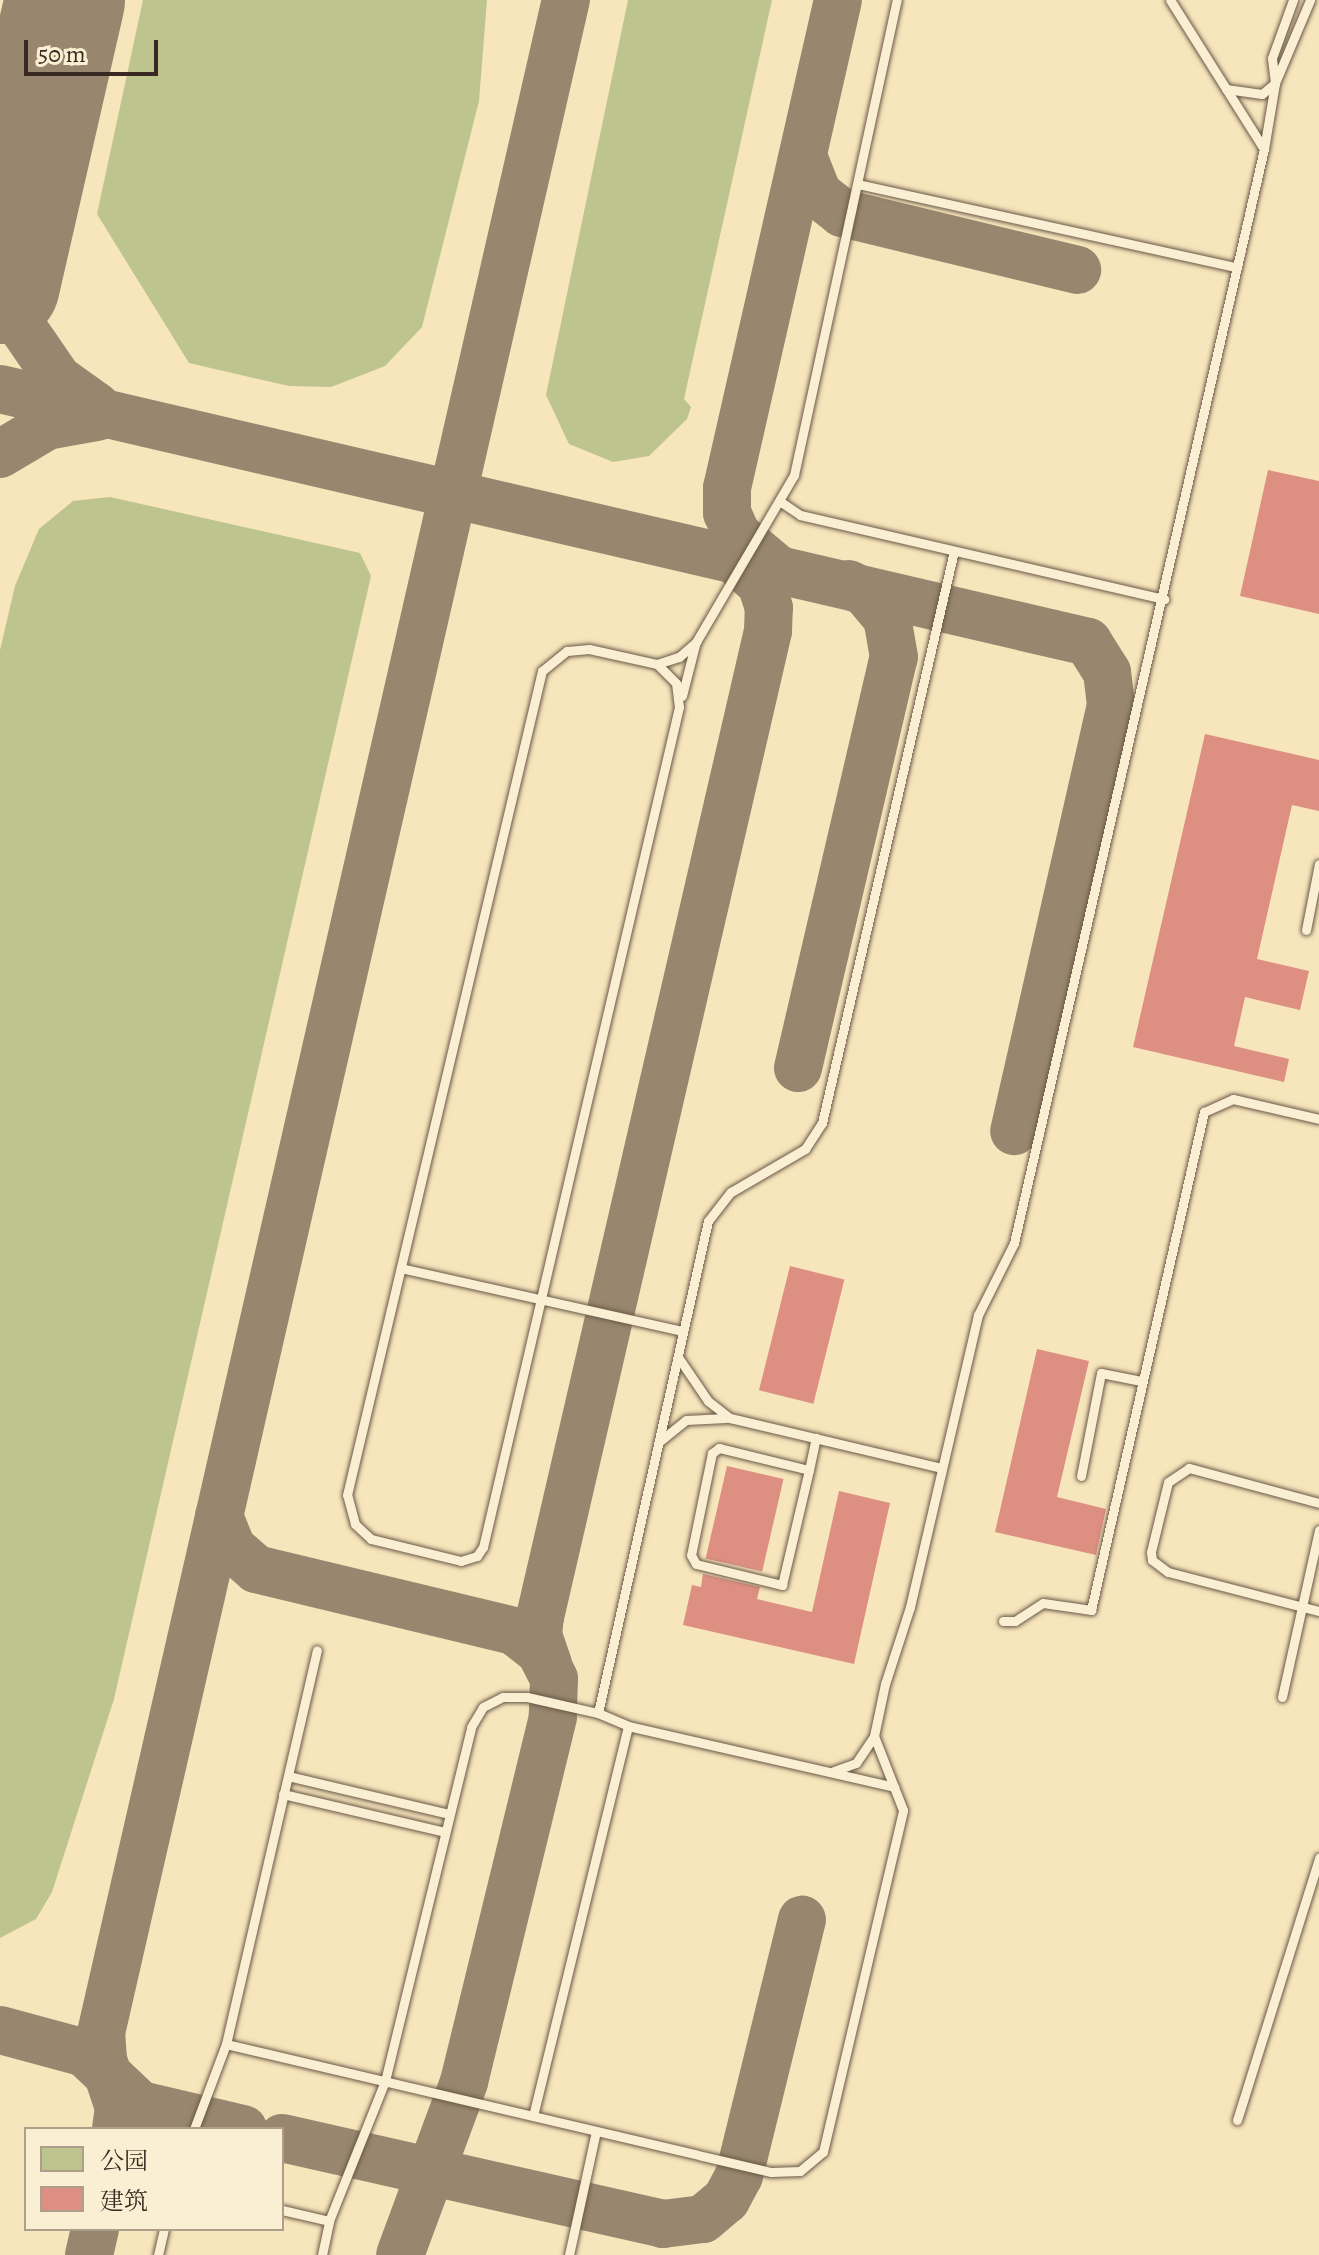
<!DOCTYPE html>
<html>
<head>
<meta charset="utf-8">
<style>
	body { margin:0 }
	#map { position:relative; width:1319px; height:2255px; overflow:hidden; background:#f7e5bb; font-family:Alegreya,"Noto Serif SC",serif }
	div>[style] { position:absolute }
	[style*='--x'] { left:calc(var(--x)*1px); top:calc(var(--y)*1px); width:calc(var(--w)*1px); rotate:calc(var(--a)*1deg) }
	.green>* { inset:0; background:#bec48e }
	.taxiway>* { height:48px; margin:-24px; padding:0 24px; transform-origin:24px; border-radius:24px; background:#98876e }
	.runway>* { height:120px; margin:-60px; padding:0 60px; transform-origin:60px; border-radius:60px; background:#98876e }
	.building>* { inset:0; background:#dd9082; transform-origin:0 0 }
	.roads { filter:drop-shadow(0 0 2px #695848) drop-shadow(0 0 2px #695848) }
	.lane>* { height:9px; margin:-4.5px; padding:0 4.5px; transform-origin:4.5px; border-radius:4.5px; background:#faeed3 }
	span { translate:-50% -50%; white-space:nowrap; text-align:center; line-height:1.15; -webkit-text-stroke:7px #faeed3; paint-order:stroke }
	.legend { position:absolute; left:24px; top:2127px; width:260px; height:104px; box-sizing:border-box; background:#faeed3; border:2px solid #ad9f8c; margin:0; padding:10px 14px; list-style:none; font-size:24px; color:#3a2922 }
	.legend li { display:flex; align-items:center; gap:16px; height:40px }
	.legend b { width:40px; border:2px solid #ad9f8c }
	.scale { position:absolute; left:24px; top:40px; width:134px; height:36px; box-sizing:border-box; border:4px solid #3a2922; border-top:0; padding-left:10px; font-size:24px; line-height:28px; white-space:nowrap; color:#3a2922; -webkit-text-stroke:6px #faeed3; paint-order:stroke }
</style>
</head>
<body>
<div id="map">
	<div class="green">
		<i style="clip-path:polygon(143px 0,487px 0,479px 101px,422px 327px,385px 366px,331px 387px,289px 386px,189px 363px,97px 214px)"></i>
		<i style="clip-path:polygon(628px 0,772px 0,684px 399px,691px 407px,687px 419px,649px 456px,613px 462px,569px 444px,546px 395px)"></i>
		<i style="clip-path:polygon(110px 497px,360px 553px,371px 576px,114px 1699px,52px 1892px,36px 1919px,0 1938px,0 650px,15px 586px,39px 529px,73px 501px)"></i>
	</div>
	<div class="taxiway">
		<i style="--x:803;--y:156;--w:41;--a:68.5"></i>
		<i style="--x:818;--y:194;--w:31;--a:38"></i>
		<i style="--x:842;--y:213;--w:242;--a:13.6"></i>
		<i style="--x:9;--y:244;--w:49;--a:87.7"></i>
		<i style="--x:11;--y:293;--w:40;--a:69.8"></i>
		<i style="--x:25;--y:331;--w:58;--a:55.5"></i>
		<i style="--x:58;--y:379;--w:47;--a:35.4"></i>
		<i style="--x:0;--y:389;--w:1117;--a:13.09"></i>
		<i style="--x:1088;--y:642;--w:36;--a:58"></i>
		<i style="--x:1107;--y:672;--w:33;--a:83"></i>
		<i style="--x:1111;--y:705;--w:437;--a:102.8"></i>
		<i style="--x:0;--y:454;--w:55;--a:-30.8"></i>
		<i style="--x:47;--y:426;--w:51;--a:-10.2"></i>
		<i style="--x:774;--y:566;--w:48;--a:-140"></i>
		<i style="--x:737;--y:535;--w:24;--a:-114"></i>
		<i style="--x:727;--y:513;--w:25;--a:-90"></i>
		<i style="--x:727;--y:488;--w:500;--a:-77.19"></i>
		<i style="--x:798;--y:1068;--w:422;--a:-76.9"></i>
		<i style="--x:894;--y:657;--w:40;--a:-100"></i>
		<i style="--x:887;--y:618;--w:33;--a:-130"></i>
		<i style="--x:866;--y:593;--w:19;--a:-152"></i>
		<i style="--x:219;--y:1516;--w:35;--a:68"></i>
		<i style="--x:232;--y:1548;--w:32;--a:41"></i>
		<i style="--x:256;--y:1569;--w:265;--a:13.5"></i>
		<i style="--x:514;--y:1631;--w:33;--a:38"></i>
		<i style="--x:540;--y:1651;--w:31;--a:63"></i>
		<i style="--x:554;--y:1679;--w:38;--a:92"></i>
		<i style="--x:553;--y:1717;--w:376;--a:103.7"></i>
		<i style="--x:464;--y:2082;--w:184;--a:110.3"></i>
		<i style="--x:548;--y:1664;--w:31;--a:-109"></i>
		<i style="--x:538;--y:1635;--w:18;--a:-84"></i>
		<i style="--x:540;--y:1617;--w:1012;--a:-76.98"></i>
		<i style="--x:768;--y:631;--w:23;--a:-88"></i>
		<i style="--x:769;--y:608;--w:25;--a:-108"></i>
		<i style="--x:761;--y:584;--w:40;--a:-138"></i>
		<i style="--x:0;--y:2030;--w:88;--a:15.1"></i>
		<i style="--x:85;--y:2053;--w:76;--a:43.4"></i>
		<i style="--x:140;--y:2105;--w:106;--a:13.1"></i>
		<i style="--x:116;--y:2129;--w:21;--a:-82"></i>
		<i style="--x:119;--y:2108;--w:51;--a:-108.4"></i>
		<i style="--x:103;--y:2060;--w:27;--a:-94"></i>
		<i style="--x:101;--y:2033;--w:2086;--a:-77.12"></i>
		<i style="--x:282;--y:2138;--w:391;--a:12.7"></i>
		<i style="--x:663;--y:2224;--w:40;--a:-7.1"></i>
		<i style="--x:703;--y:2219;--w:30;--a:-40"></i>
		<i style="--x:726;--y:2200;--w:27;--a:-62"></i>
		<i style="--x:739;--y:2176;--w:264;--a:-76.2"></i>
		<i style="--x:89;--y:2255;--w:27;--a:-77"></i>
	</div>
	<div class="runway">
		<i style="--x:0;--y:284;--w:291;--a:-77.1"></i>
	</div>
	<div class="building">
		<i style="clip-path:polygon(1268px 470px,1319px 481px,1319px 614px,1240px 596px)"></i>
		<i style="clip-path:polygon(1205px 734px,1319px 760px,1319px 811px,1292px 805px,1257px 959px,1309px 971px,1300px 1010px,1245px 997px,1234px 1046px,1289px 1059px,1284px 1082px,1133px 1047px)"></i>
		<i style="left:790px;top:1266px;width:56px;height:128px;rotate:14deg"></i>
		<i style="clip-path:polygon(1037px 1349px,1089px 1361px,1057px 1497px,1106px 1509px,1096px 1555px,995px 1532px)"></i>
		<i style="left:727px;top:1466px;width:58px;height:95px;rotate:13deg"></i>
		<i style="clip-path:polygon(839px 1491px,890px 1503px,854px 1664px,683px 1625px,692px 1585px,701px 1587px,703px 1574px,760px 1587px,757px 1599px,812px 1612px)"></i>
	</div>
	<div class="roads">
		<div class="lane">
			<i style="--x:1226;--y:89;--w:36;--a:8"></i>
			<i style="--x:1262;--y:94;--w:17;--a:-40"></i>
			<i style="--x:1275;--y:83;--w:90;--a:-67.1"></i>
			<i style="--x:1264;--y:149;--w:67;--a:-80.5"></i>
			<i style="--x:1275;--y:83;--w:25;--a:-97"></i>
			<i style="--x:1272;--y:58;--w:62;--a:-70.1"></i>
			<i style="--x:858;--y:184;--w:388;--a:12.4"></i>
			<i style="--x:781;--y:502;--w:23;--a:34"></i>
			<i style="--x:800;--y:515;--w:374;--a:13"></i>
			<i style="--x:589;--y:649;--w:70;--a:12.4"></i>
			<i style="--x:657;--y:664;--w:27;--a:45"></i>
			<i style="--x:676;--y:683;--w:24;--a:83"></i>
			<i style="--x:679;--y:707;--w:863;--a:103.13"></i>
			<i style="--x:483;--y:1547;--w:11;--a:124"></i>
			<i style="--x:477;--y:1556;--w:17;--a:163"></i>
			<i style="--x:461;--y:1561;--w:93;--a:-166.3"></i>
			<i style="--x:371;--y:1539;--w:22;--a:-137"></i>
			<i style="--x:355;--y:1524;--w:30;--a:-105"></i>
			<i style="--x:347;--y:1495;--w:847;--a:-76.69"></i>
			<i style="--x:542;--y:671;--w:32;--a:-39"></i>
			<i style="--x:567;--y:651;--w:22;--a:-5"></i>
			<i style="--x:657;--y:664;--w:23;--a:-18"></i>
			<i style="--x:679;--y:657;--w:23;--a:-41"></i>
			<i style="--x:696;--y:642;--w:194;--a:-59.6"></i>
			<i style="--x:794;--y:475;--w:486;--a:-77.8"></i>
			<i style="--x:682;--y:696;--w:53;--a:-75.7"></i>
			<i style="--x:1306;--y:930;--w:67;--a:-78.9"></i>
			<i style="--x:401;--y:1268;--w:289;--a:12.6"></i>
			<i style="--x:678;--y:1357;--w:53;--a:55.7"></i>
			<i style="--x:708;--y:1401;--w:28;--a:38"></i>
			<i style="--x:730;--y:1418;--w:218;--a:13.3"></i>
			<i style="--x:660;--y:1441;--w:33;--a:-39"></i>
			<i style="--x:686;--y:1420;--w:40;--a:-2.9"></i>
			<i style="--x:809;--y:1470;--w:93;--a:-166.3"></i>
			<i style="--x:719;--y:1448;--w:9;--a:144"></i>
			<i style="--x:712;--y:1453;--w:104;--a:101.6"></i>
			<i style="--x:691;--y:1555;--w:10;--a:61"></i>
			<i style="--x:696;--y:1564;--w:89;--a:13.7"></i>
			<i style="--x:782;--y:1585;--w:118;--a:-76.8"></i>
			<i style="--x:809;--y:1470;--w:33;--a:-78"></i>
			<i style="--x:1081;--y:1476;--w:105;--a:-79"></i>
			<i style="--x:1101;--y:1373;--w:41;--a:11.3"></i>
			<i style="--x:1319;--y:1503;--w:135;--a:-164.9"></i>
			<i style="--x:1189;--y:1468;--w:25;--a:146"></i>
			<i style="--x:1168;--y:1482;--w:72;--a:103.7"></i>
			<i style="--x:1151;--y:1552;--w:8;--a:83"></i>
			<i style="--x:1152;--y:1560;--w:20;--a:37"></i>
			<i style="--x:1168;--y:1572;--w:156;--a:14.5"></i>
			<i style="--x:1003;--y:1621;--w:12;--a:0"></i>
			<i style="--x:1015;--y:1621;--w:33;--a:-33"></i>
			<i style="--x:1043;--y:1603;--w:49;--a:8.3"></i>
			<i style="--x:1091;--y:1610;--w:511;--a:-77.22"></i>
			<i style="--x:1204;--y:1112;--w:32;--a:-24"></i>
			<i style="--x:1233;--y:1099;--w:88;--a:13.1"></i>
			<i style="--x:1282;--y:1697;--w:171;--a:-77.5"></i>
			<i style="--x:598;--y:1713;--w:504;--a:-77.4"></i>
			<i style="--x:708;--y:1221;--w:37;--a:-52"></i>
			<i style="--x:731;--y:1192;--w:86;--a:-30.2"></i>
			<i style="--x:805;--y:1149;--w:31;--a:-57"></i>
			<i style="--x:822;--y:1123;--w:587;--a:-77.01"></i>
			<i style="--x:834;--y:1771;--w:23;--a:-20"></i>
			<i style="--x:856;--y:1763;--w:32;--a:-56"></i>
			<i style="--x:288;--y:1776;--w:165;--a:13.3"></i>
			<i style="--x:283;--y:1794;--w:166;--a:13.2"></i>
			<i style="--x:226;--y:2044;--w:560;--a:13.22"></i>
			<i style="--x:771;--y:2172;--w:29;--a:-2"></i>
			<i style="--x:800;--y:2171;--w:30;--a:-40"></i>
			<i style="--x:823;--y:2152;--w:351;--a:-76.8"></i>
			<i style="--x:903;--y:1810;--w:79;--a:-111.4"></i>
			<i style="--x:874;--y:1736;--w:53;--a:-78.1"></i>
			<i style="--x:885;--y:1684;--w:81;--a:-72"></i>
			<i style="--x:910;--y:1607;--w:300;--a:-76.9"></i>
			<i style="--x:978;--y:1315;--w:80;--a:-63.4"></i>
			<i style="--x:1014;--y:1243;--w:1122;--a:-77.13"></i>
			<i style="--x:1264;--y:149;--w:176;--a:-122.2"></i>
			<i style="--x:533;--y:2116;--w:401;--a:-76.3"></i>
			<i style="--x:1237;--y:2120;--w:275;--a:-72.6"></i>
			<i style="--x:194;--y:2129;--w:91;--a:-69.4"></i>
			<i style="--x:226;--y:2044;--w:404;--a:-77"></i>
			<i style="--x:282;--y:2210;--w:48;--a:13.2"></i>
			<i style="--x:158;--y:2255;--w:27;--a:-77"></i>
			<i style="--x:322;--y:2255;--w:35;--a:-78"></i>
			<i style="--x:329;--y:2221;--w:151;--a:-68.2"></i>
			<i style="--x:385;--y:2081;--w:364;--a:-76.3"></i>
			<i style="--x:471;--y:1727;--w:23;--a:-59"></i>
			<i style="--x:483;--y:1707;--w:22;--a:-27"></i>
			<i style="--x:503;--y:1697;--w:24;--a:0"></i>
			<i style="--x:527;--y:1697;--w:73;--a:12.7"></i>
			<i style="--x:598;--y:1713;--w:33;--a:23"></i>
			<i style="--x:628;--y:1726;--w:273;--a:12.9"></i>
			<i style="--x:569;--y:2255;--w:127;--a:-77.7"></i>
		</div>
	</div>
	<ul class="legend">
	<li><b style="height:22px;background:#bec48e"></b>公园</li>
	<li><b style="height:22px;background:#dd9082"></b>建筑</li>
	</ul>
	<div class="scale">50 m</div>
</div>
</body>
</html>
